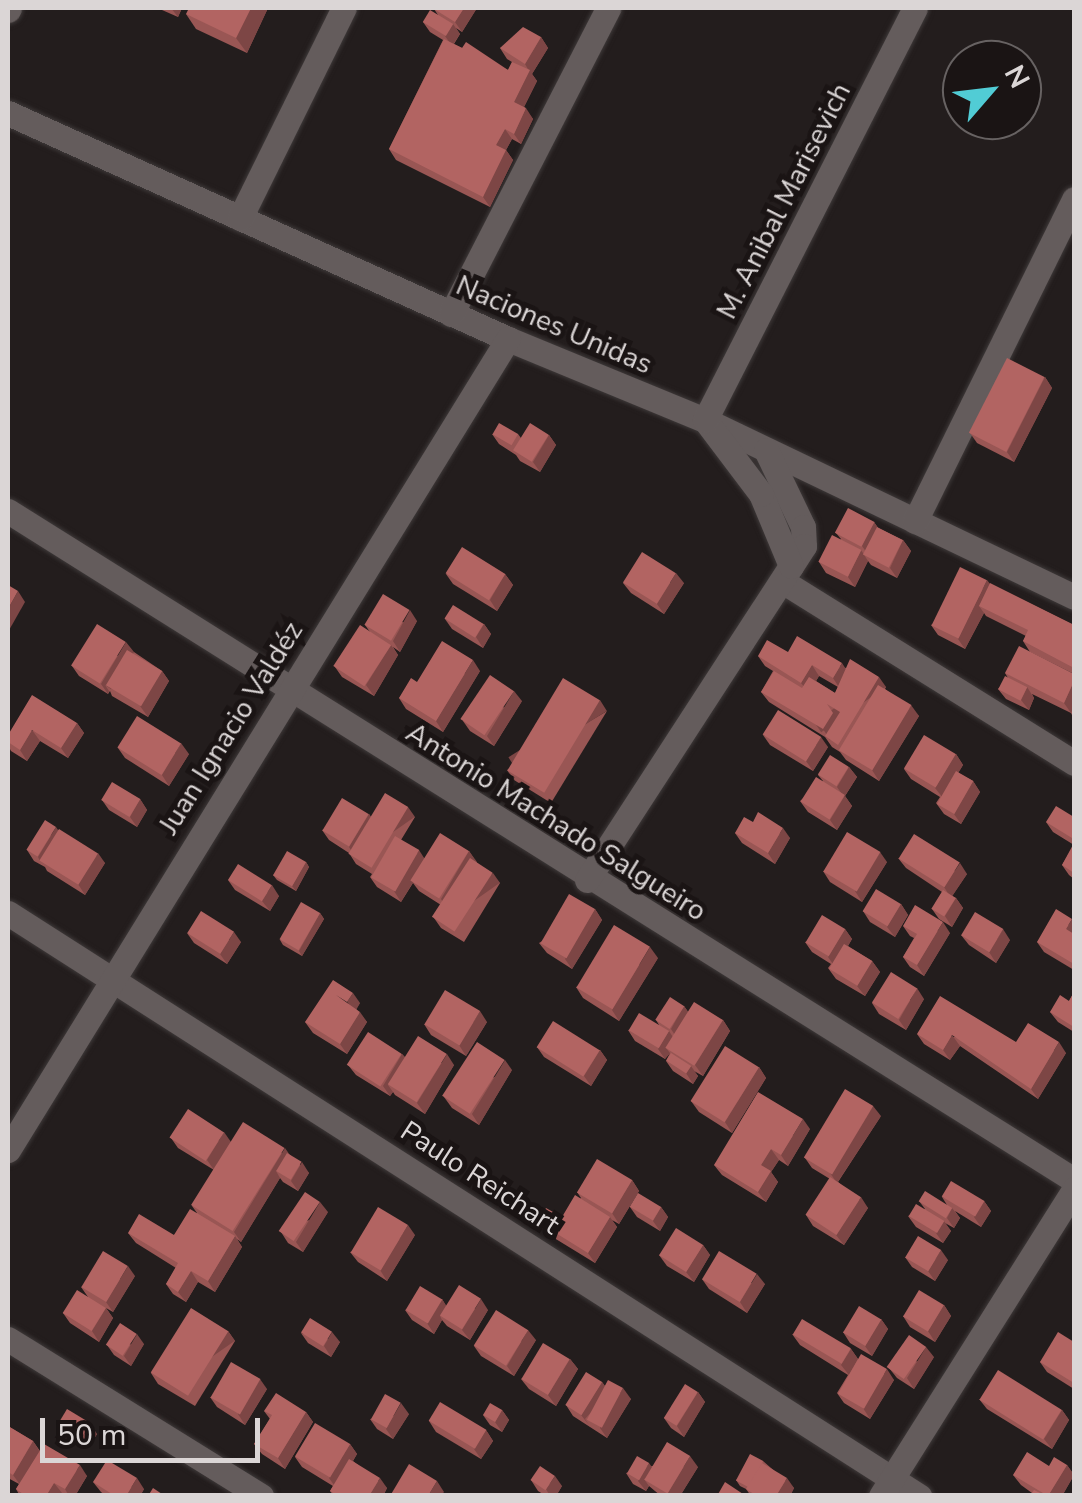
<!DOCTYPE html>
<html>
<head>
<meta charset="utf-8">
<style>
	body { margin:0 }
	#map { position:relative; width:1082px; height:1503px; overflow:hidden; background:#231d1d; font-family:"Nunito Sans",sans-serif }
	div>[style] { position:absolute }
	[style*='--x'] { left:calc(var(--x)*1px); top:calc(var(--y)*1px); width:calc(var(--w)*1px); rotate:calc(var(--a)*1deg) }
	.roads { filter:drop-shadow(0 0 2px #3e3939) drop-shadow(0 0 2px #3e3939) }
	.minor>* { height:25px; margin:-12.5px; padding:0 12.5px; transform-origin:12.5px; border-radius:12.5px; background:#645c5c }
	.wall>* { inset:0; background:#995654 }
	.shaded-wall>* { inset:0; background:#7d4645; transform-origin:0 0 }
	.building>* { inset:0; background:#b26462; transform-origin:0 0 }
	span { translate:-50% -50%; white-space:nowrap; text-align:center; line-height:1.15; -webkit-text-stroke:10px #1a1414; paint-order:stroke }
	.street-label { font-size:28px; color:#dbd6d6 }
	.frame { position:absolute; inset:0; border:10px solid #dbd6d6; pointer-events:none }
	.north { position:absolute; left:942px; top:40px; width:100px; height:100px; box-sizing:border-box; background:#1a1414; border:2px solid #676262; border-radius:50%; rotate:62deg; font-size:28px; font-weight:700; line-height:40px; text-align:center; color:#dbd6d6 }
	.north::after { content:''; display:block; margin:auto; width:35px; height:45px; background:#51ccd5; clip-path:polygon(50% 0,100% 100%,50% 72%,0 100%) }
	.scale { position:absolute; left:40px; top:1418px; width:220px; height:45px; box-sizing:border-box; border:5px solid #dbd6d6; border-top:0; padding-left:12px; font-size:30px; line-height:35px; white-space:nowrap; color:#dbd6d6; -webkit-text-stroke:8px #1a1414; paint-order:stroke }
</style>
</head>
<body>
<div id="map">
	<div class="roads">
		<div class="minor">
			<i style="--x:8;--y:10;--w:2;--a:-63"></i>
			<i style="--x:8;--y:113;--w:549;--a:24.32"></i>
			<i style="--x:508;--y:339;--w:213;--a:22.4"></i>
			<i style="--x:705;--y:420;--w:409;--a:25.6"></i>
			<i style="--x:240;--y:218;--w:234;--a:-63.7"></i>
			<i style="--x:451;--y:314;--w:344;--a:-62.8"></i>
			<i style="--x:766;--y:450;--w:85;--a:64.3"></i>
			<i style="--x:803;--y:527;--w:19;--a:87"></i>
			<i style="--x:804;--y:546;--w:24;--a:123"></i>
			<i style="--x:8;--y:511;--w:1259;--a:32.11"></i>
			<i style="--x:915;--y:521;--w:359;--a:-63.7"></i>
			<i style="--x:782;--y:581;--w:344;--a:31.9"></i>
			<i style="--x:587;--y:880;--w:374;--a:-57"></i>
			<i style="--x:791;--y:566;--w:78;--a:-112.6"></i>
			<i style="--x:761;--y:494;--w:93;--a:-127.1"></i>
			<i style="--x:705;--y:420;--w:462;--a:-63"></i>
			<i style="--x:8;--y:913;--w:1082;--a:32.62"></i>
			<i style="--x:8;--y:1150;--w:953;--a:-58.35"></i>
			<i style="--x:8;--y:1339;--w:298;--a:31.8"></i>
			<i style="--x:881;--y:1496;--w:363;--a:-57.8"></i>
		</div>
	</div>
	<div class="wall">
		<i style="clip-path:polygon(161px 8px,182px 8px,178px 17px,162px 10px)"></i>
		<i style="clip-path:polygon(268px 8px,247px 53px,196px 29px,186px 14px)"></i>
		<i style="clip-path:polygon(477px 8px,462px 32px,456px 28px,460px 34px,454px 44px,508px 70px,512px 62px,507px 59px,500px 48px,541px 37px,548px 48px,532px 74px,537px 81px,524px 107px,533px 119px,521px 144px,512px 139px,506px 150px,513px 160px,490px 207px,396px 160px,389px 149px,443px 40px,430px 32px,423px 22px,438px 15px,434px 9px)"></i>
		<i style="clip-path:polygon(1045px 377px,1052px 388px,1014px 462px,977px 443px,970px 433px)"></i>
		<i style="clip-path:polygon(492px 434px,518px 434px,521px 438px,549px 435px,556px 445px,540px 472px,520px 461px,516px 455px,499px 444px)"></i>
		<i style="clip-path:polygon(874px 522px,878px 528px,903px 540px,911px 551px,897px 578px,871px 565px,868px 561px,855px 587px,826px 573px,819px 562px,841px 539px,836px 533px)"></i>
		<i style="clip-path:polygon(446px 574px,505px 574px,513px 585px,497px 611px,453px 584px)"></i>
		<i style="clip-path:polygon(623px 583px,684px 583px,664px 614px,631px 593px)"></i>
		<i style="clip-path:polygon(990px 584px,1074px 625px,1074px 674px,1030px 652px,1023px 641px,1026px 636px,986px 616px,984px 613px,965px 649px,938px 635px,931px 625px)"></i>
		<i style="clip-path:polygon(445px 619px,484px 624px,491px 634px,483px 648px,452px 629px)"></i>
		<i style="clip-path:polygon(417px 621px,400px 652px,393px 647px,398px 655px,374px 696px,342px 677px,335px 667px,370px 632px,365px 625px)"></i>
		<i style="clip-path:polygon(134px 652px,162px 671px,169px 681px,148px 717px,112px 696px,110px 691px,108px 694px,79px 676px,72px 666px)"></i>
		<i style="clip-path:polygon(evenodd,788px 652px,846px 668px,886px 687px,885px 689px,919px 716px,879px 781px,846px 760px,840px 752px,832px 747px,825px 737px,769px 702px,761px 692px,773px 671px,765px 666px,758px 656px,788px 652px,819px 676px,838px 687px,835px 693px,816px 681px,819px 676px)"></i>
		<i style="clip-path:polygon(480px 671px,443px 732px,406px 709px,399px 698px,417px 682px)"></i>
		<i style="clip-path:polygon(1005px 673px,1074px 674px,1074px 719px,1071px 713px,1032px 694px,1034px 698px,1029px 710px,1006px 699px,998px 689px,1008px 678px)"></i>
		<i style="clip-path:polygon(522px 701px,494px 746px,470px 731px,463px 721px)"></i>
		<i style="clip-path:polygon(607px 711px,551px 803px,514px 780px,507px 770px)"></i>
		<i style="clip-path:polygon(77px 723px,84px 733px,68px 758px,40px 741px,27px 761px,11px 751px,8px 745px,8px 735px)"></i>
		<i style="clip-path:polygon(763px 735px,828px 747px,813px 771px,770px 745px)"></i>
		<i style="clip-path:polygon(118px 748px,189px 754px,169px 786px,125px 758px)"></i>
		<i style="clip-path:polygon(956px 754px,963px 765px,958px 773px,973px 781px,980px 792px,961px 824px,944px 814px,936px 803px,940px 797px,911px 779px,904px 769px)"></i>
		<i style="clip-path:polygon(849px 767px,857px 777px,845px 796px,852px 806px,837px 830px,808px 812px,800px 801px,823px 781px,818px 775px)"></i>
		<i style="clip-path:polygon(140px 799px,147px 810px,137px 827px,109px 810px,102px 800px)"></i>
		<i style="clip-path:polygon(369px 814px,371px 817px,415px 817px,401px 840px,425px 859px,469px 851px,476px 862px,500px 883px,464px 942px,441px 928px,434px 918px,441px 905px,419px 891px,413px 883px,401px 902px,377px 887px,370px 877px,372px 874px,356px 864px,349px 853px,329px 840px,322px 830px)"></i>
		<i style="clip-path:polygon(1074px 817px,1074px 879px,1069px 875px,1062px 865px,1074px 845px,1053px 832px,1046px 822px)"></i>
		<i style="clip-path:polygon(753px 822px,790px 838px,775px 864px,742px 843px,735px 833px)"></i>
		<i style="clip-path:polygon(59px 830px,105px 863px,85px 895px,47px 871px,45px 867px,34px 861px,27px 850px)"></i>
		<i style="clip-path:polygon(898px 858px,967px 874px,952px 896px,956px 898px,963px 908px,952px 927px,939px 919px,932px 909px,942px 892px,906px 868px)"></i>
		<i style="clip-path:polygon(306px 862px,309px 867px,296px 891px,277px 880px,273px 875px)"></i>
		<i style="clip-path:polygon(887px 862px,862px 902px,830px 882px,823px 871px)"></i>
		<i style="clip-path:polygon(228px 880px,279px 896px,270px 911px,235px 890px)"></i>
		<i style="clip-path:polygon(901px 904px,908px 915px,895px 937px,870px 922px,863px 911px)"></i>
		<i style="clip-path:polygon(595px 909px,602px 920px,572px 969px,547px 953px,539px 943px)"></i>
		<i style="clip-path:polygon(320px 913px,324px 919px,302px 956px,283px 945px,280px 940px)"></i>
		<i style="clip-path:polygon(1074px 922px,1074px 970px,1044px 952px,1037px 942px)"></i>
		<i style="clip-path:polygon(903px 926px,950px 933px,924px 976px,910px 967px,903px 957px,914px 938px,910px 936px)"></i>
		<i style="clip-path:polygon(845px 929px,852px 939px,848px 946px,872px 961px,880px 972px,865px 996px,836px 979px,828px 968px,831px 964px,812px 952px,805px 942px)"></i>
		<i style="clip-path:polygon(187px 933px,241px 942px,227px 964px,194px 943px)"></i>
		<i style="clip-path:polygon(961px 935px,1010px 940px,996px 963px,969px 945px)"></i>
		<i style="clip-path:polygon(658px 958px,619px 1021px,583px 998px,576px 987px)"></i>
		<i style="clip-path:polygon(1074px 992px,1074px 1032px,1058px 1022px,1050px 1012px,1069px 1001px)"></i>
		<i style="clip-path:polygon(924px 999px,906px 1030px,879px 1014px,872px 1003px)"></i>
		<i style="clip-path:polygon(360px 1003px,356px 1009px,367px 1022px,347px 1054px,313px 1033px,305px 1022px)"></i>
		<i style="clip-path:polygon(684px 1006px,688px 1012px,723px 1020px,730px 1031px,703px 1076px,694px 1071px,698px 1076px,693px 1084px,673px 1071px,666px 1061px,670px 1053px,665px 1059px,635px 1041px,628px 1030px,659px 1025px,656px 1020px)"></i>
		<i style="clip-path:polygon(487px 1022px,466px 1056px,431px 1035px,424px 1024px)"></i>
		<i style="clip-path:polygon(917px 1034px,1016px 1042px,1066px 1053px,1038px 1099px,960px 1046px,950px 1060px,924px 1044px)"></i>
		<i style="clip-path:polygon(537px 1047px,600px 1050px,607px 1060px,591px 1086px,544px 1057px)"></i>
		<i style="clip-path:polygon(402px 1054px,405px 1057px,454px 1065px,425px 1114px,395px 1095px,393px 1092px,390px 1096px,356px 1075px,348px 1065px)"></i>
		<i style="clip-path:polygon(759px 1067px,766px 1078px,732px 1133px,699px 1112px,691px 1101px)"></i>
		<i style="clip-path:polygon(512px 1070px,479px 1125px,452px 1108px,444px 1097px)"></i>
		<i style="clip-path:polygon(881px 1116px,838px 1182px,868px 1208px,844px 1245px,813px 1226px,806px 1215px,830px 1179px,812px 1168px,805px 1158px)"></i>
		<i style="clip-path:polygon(810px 1129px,788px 1166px,779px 1160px,771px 1172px,778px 1182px,766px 1202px,722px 1175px,714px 1165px)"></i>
		<i style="clip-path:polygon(171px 1138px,231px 1142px,290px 1155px,309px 1173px,298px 1191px,283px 1182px,280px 1178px,241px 1242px,237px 1239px,242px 1247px,215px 1292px,198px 1282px,186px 1302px,173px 1294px,166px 1284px,176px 1268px,136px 1243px,128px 1233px,174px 1235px,197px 1213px,192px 1206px,214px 1170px,178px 1148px)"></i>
		<i style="clip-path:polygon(632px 1180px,639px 1191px,619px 1224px,612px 1220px,617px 1227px,595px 1263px,546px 1233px,538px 1222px,562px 1217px,581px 1198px,577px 1192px)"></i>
		<i style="clip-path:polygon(942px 1197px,984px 1201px,991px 1211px,981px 1227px,955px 1211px,960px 1218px,954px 1228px,945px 1223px,951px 1231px,943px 1243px,916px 1227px,908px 1216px,925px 1209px,919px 1201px,947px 1205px)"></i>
		<i style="clip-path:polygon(630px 1207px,661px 1207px,668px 1217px,660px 1231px,637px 1217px)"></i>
		<i style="clip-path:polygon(328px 1212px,303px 1252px,288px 1243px,281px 1232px)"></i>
		<i style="clip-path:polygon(415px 1235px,387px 1281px,358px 1262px,350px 1252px)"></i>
		<i style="clip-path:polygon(703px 1245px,710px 1255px,694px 1282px,667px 1266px,659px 1255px)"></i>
		<i style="clip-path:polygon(905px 1257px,948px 1260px,935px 1281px,912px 1267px)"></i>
		<i style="clip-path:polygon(135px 1276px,113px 1312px,106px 1308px,113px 1318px,99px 1342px,70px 1323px,63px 1313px,88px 1297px,81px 1287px)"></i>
		<i style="clip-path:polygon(702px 1279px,765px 1284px,747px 1313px,709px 1289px)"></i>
		<i style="clip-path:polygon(442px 1299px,446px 1306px,488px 1310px,470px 1340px,447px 1326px,442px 1320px,434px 1334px,412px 1320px,405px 1310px)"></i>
		<i style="clip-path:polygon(944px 1305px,951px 1316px,935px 1342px,910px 1327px,903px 1316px)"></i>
		<i style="clip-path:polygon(881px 1319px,888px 1329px,872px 1356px,850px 1343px,843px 1332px)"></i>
		<i style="clip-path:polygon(228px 1331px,235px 1341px,195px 1406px,158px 1384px,151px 1373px)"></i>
		<i style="clip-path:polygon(301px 1333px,340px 1342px,331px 1357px,308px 1343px)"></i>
		<i style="clip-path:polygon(792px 1334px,851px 1349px,858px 1359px,894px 1380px,870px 1419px,844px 1403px,837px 1393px,848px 1375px,800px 1345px)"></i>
		<i style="clip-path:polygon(536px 1340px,514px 1376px,481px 1356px,474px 1346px)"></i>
		<i style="clip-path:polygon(1074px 1342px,1074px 1389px,1047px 1372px,1040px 1362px)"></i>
		<i style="clip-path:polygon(144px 1344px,131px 1366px,114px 1355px,107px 1345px)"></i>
		<i style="clip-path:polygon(934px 1357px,914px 1389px,897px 1378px,889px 1368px)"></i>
		<i style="clip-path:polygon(570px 1359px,578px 1369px,556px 1406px,529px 1389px,521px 1379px)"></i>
		<i style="clip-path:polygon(602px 1382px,605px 1386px,631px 1399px,607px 1438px,573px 1416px,566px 1405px)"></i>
		<i style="clip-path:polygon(267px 1389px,245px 1425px,217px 1407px,210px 1397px)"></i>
		<i style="clip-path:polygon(698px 1392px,705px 1402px,684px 1437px,671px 1428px,664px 1418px)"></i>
		<i style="clip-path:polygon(979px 1399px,1062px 1410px,1069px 1420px,1052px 1449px,987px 1409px)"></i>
		<i style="clip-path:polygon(502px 1410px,509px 1420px,502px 1432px,490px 1425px,483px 1415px)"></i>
		<i style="clip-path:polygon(264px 1411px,306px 1412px,313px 1422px,285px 1469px,262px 1454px,254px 1444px,270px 1419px)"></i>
		<i style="clip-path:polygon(409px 1414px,393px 1439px,377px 1429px,370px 1419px)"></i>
		<i style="clip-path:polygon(60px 1421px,97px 1434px,90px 1445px,67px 1431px)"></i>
		<i style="clip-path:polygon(429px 1421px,486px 1430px,493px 1441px,481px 1459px,436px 1432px)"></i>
		<i style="clip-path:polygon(8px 1426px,33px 1441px,40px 1451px,87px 1476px,75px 1496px,66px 1496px,62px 1493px,60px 1496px,20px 1496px,16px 1489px,19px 1484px,8px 1478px)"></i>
		<i style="clip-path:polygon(350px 1444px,357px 1454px,353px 1461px,387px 1488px,383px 1496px,334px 1496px,330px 1491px,333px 1486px,302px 1467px,295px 1457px)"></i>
		<i style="clip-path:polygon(763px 1461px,794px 1488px,790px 1496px,751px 1496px,746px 1489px,740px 1486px,736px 1480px)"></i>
		<i style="clip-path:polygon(1067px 1465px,1074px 1475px,1062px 1496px,1030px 1496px,1032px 1493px,1021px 1485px,1013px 1475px,1049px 1466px)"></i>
		<i style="clip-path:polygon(652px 1466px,698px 1467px,680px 1496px,661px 1496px,649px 1486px,646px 1491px,633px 1484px,626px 1473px)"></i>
		<i style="clip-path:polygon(531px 1480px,562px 1486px,556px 1496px,546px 1496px,538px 1491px)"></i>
		<i style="clip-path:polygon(93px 1482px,144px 1489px,140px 1496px,106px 1496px,101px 1492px)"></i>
	</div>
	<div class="shaded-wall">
		<i style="clip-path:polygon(171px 8px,182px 8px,178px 17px)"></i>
		<i style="clip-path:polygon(251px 8px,268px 8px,247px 53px,236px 38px)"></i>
		<i style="clip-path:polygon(464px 8px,477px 8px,462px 32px,455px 22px)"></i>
		<i style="clip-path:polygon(453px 24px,460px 34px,452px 46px,445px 36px)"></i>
		<i style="clip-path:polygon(541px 37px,548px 48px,532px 74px,537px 81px,521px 113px,514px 102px,529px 71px,525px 64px)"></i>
		<i style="clip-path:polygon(526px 108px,533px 119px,521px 144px,514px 134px)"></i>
		<i style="clip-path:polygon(505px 129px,512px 139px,506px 150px,513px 160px,490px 207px,483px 197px,496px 145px)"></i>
		<i style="clip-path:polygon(1045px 377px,1052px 388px,1014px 462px,1007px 452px)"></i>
		<i style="clip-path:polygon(549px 435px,556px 445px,540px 472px,533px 462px)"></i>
		<i style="clip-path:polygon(874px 522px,881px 532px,869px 556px,862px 546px)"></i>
		<i style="clip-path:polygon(903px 540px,911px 551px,897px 578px,890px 568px)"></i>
		<i style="clip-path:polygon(861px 550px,868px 561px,855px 587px,848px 577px)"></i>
		<i style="clip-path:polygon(676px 573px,684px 583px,664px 614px,657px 604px)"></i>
		<i style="clip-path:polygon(505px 574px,513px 585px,497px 611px,490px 600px)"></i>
		<i style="clip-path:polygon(987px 580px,995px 590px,979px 606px,984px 613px,965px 649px,958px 639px)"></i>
		<i style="clip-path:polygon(18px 591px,25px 602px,8px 632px,8px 609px)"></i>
		<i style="clip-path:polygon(410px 610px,417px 621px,400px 652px,393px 641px)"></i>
		<i style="clip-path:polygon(484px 624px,491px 634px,483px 648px,476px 637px)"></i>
		<i style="clip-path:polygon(126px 642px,134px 652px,111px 689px,105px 685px,109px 691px,108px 694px,101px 684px)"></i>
		<i style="clip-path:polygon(391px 645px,398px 655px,374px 696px,366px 685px)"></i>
		<i style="clip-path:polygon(473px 660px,480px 671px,443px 732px,436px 721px)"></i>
		<i style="clip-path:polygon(842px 663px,849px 674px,840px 689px,833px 678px)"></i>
		<i style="clip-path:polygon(812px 665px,819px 676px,809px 693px,801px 683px)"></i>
		<i style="clip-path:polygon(162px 671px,169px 681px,148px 717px,140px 706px)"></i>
		<i style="left:879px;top:677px;width:12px;height:79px;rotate:55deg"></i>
		<i style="clip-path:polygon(1074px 681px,1074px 706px,1071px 713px,1064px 703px)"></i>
		<i style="clip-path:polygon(1027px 687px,1034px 698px,1029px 710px,1021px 700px)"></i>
		<i style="clip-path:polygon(514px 691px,522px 701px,494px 746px,487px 736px)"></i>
		<i style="left:600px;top:700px;width:13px;height:108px;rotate:58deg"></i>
		<i style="clip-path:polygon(911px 705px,919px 716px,879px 781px,872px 770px)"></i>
		<i style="clip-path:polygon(833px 713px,840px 724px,830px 740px,823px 729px)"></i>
		<i style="clip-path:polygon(77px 723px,84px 733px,68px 758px,61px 748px)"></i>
		<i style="clip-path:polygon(32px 730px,40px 741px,27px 761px,20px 750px)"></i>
		<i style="clip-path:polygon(821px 737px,828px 747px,813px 771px,806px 761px)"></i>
		<i style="clip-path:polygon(181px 743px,189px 754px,169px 786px,162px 775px)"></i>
		<i style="clip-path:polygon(956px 754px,963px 765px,943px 798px,935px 788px)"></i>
		<i style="clip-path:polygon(849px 767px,857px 777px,845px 796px,852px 806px,837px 830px,830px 820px,844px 797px,837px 787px)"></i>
		<i style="clip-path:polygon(973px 781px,980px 792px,961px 824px,954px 814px)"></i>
		<i style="clip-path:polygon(140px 799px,147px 810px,137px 827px,130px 817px)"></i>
		<i style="left:408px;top:807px;width:12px;height:71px;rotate:55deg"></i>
		<i style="clip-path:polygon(369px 814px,376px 824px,356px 857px,349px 847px)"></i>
		<i style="clip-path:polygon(56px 827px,63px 837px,40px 861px,38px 857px)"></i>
		<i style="clip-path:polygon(783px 828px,790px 838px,775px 864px,768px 853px)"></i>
		<i style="clip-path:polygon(419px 850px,426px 861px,401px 902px,394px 891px)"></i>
		<i style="clip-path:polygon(469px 851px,477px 862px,448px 909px,441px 899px)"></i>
		<i style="clip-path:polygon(880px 852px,887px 862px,862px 902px,855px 891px)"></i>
		<i style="clip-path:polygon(98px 853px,105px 863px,85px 895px,78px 884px)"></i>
		<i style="clip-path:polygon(306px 862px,309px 867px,296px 891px,292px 886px)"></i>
		<i style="clip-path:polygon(960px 863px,967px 874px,951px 898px,944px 887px)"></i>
		<i style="left:493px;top:873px;width:12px;height:69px;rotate:55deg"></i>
		<i style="clip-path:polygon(272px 885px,279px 896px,270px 911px,262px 901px)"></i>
		<i style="clip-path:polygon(956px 898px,963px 908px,952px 927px,945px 916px)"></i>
		<i style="clip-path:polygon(901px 904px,908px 915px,895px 937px,887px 927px)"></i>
		<i style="clip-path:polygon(595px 909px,602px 920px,572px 969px,565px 959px)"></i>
		<i style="clip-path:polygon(320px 913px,324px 919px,302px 956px,299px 951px)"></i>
		<i style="clip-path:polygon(1072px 919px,1074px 922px,1074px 938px,1066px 929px)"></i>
		<i style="clip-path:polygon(943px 922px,950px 933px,924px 976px,917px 965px)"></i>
		<i style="clip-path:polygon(845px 929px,852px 939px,835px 967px,828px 957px)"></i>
		<i style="clip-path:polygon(1003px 929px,1010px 940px,996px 963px,989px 952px)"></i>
		<i style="clip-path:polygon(234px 932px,241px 942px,227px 964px,220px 954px)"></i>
		<i style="clip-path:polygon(650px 947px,658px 958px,619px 1021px,612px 1010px)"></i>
		<i style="clip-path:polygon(872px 961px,880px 972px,865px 996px,857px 986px)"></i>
		<i style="clip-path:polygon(917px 988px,924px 999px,906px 1030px,899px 1020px)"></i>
		<i style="clip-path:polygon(353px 993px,360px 1003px,355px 1012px,347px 1002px)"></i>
		<i style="clip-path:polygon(684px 1006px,692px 1017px,678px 1040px,671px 1029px)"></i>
		<i style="clip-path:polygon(480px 1011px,487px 1022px,466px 1056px,459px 1045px)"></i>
		<i style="clip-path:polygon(360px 1012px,367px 1022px,347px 1054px,340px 1044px)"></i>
		<i style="clip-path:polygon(723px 1020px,730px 1031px,703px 1076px,695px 1065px)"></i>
		<i style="clip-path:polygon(669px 1031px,676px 1042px,666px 1048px,670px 1053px,665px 1059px,658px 1049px)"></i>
		<i style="clip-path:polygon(952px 1035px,960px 1046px,950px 1060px,943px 1050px)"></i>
		<i style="clip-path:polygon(1059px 1042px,1066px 1053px,1038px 1099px,1031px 1089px)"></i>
		<i style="clip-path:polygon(600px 1050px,607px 1060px,591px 1086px,584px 1076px)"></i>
		<i style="clip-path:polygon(402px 1054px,410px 1064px,388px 1085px,393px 1092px,390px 1096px,383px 1086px)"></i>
		<i style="clip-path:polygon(447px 1054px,454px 1065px,425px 1114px,417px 1103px)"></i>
		<i style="clip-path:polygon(505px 1060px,512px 1070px,479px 1125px,472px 1114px)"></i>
		<i style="clip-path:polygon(691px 1066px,698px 1076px,693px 1084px,686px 1073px)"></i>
		<i style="clip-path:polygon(759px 1067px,766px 1078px,732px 1133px,725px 1122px)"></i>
		<i style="clip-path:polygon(873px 1106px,881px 1116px,837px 1183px,830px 1173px)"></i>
		<i style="clip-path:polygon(803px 1119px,810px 1129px,788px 1166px,781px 1155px)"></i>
		<i style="clip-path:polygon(224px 1132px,231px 1142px,214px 1170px,207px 1160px)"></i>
		<i style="clip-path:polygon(285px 1148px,292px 1158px,276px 1171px,280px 1178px,241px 1242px,234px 1232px)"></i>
		<i style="clip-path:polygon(771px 1149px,779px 1160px,771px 1172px,778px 1182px,766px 1202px,758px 1192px,761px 1165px)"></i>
		<i style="clip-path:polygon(302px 1162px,309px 1173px,298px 1191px,291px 1181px)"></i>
		<i style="clip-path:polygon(632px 1180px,639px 1191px,619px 1224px,612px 1213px)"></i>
		<i style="clip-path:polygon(861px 1197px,868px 1208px,844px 1245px,836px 1235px)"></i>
		<i style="clip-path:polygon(984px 1201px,991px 1211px,981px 1227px,974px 1217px)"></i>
		<i style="clip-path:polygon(320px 1202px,328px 1212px,303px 1252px,296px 1242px)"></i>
		<i style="clip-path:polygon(661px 1207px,668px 1217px,660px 1231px,653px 1221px)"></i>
		<i style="clip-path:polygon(952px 1208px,960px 1218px,954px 1228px,947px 1218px)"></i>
		<i style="clip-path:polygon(610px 1217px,617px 1227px,595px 1263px,588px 1253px)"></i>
		<i style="clip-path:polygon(944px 1221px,951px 1231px,943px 1243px,936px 1233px)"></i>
		<i style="clip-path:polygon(408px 1225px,415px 1235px,387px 1281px,380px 1270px)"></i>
		<i style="clip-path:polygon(235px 1236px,242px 1247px,215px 1292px,208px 1281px)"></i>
		<i style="clip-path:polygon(703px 1245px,710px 1255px,694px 1282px,686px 1272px)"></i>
		<i style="clip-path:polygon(941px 1250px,948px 1260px,935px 1281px,928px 1271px)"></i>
		<i style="clip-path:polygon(128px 1266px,135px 1276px,113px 1312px,106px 1302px)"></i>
		<i style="clip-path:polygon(191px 1271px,198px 1282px,186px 1302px,178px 1292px)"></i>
		<i style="clip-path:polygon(757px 1274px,765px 1284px,747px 1313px,740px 1302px)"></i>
		<i style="clip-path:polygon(442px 1299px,449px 1310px,440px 1316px,442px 1320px,434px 1334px,427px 1323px)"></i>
		<i style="clip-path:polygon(481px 1299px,488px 1310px,470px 1340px,462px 1330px)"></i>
		<i style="clip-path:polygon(944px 1305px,951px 1316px,935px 1342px,928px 1331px)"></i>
		<i style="clip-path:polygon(106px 1308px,113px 1318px,99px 1342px,92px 1331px)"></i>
		<i style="clip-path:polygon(881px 1319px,888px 1329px,872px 1356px,865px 1346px)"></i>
		<i style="clip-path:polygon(528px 1330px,536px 1340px,514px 1376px,507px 1366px)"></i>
		<i style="left:228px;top:1331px;width:12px;height:76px;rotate:55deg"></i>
		<i style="clip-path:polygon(332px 1332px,340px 1342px,331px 1357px,324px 1346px)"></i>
		<i style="clip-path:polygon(137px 1334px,144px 1344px,131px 1366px,124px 1356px)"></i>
		<i style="clip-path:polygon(926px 1347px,934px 1357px,914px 1389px,907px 1378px)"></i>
		<i style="clip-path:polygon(851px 1349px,858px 1359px,849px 1375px,841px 1365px)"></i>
		<i style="clip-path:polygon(570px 1359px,578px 1369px,556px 1406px,548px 1395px)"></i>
		<i style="clip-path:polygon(887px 1369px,894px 1380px,870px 1419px,863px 1408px)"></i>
		<i style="clip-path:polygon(260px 1379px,267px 1389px,245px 1425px,238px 1414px)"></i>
		<i style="clip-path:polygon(602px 1382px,609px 1392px,585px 1419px,589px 1425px,581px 1415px)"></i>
		<i style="clip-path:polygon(623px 1388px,631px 1399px,607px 1438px,600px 1428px)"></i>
		<i style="clip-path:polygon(698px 1392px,705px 1402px,684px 1437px,677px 1426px)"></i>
		<i style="clip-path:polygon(401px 1403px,409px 1414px,393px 1439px,386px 1429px)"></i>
		<i style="clip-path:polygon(502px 1410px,509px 1420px,502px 1432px,495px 1422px)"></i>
		<i style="clip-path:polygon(1062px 1410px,1069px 1420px,1052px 1449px,1044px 1439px)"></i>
		<i style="clip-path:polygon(306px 1412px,313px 1422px,285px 1469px,278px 1458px)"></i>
		<i style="clip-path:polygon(90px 1423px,97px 1434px,90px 1445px,83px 1435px)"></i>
		<i style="clip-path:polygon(486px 1430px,493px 1441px,481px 1459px,474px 1449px)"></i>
		<i style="clip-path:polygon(33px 1441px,40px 1452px,21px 1486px,13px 1475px)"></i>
		<i style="clip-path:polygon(350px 1444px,357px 1454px,336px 1488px,329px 1478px)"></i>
		<i style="clip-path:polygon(690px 1456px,698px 1467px,680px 1496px,669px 1496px,668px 1493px)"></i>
		<i style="clip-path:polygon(649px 1463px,657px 1474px,644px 1479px,649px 1486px,646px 1491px,638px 1481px)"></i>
		<i style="clip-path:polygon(80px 1465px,87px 1476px,75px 1496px,69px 1496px,65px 1489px)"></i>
		<i style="clip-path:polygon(1067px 1465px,1074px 1475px,1062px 1496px,1048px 1496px)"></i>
		<i style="clip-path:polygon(555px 1476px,562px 1486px,556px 1496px,550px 1496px,546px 1489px)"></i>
		<i style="clip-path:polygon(137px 1478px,144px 1489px,140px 1496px,126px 1496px)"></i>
		<i style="clip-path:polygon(380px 1478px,387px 1488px,383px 1496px,369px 1496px)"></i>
		<i style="clip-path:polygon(787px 1478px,794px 1488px,790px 1496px,776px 1496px)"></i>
		<i style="clip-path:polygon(437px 1481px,444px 1492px,441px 1496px,428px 1496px)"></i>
		<i style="clip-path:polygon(54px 1483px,62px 1493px,60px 1496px,46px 1496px)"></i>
	</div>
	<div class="building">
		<i style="clip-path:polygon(189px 8px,251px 8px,236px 38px,186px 14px)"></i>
		<i style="clip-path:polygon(435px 8px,464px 8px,455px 22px,434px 9px)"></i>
		<i style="left:430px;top:10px;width:27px;height:14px;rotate:31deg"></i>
		<i style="clip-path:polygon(523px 27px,541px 37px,525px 64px,500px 48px)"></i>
		<i style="clip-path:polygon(444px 39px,462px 48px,466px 42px,508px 70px,512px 62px,530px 70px,514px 102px,526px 108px,514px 134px,505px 129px,496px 145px,506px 150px,483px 197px,389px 149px)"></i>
		<i style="left:1007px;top:358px;width:42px;height:84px;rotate:27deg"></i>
		<i style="left:499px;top:423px;width:22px;height:13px;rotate:30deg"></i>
		<i style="left:530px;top:423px;width:22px;height:32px;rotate:32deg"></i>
		<i style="left:848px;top:508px;width:30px;height:28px;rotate:28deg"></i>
		<i style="left:877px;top:527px;width:29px;height:31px;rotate:27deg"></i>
		<i style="left:832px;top:535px;width:33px;height:30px;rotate:27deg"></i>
		<i style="left:462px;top:547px;width:51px;height:31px;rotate:32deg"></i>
		<i style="left:642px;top:552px;width:40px;height:36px;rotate:32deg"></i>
		<i style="left:960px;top:567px;width:30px;height:65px;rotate:26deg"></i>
		<i style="clip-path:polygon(990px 583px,1074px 625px,1074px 668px,1023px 641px,1028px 630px,979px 606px)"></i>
		<i style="clip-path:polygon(8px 585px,18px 591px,8px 609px)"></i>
		<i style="left:383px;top:594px;width:31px;height:36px;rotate:31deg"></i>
		<i style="left:453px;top:605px;width:36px;height:16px;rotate:32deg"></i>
		<i style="left:97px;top:624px;width:34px;height:49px;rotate:32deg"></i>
		<i style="left:360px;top:625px;width:37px;height:49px;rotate:33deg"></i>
		<i style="clip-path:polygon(797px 636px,842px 663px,833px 678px,812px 665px,801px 683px,758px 656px,767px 640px,788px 652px)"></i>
		<i style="clip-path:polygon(442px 641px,473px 660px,436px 721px,399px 698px,411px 678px,417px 682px)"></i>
		<i style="clip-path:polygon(1019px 646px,1074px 674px,1074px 681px,1064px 703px,1005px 673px)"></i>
		<i style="left:127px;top:650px;width:41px;height:41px;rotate:31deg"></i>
		<i style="clip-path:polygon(850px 659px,879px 677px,838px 745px,825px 736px,840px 712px,827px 704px,833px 713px,823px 729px,761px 692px,774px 671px,802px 688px,809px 677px,835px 693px)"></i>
		<i style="left:490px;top:675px;width:29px;height:53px;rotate:34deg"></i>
		<i style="left:1005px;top:676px;width:25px;height:15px;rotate:27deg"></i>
		<i style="left:563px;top:678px;width:43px;height:108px;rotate:31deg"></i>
		<i style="left:878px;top:685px;width:39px;height:76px;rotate:31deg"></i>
		<i style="clip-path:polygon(32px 695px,77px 723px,61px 748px,32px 730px,20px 750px,8px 742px,8px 735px)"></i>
		<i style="left:778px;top:710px;width:51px;height:29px;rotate:32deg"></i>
		<i style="left:137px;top:716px;width:52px;height:37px;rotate:32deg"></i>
		<i style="left:924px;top:735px;width:37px;height:39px;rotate:31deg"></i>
		<i style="left:830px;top:755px;width:22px;height:23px;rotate:32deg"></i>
		<i style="left:956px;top:771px;width:20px;height:38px;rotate:30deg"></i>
		<i style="left:816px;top:777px;width:34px;height:29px;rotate:32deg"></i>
		<i style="left:112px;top:782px;width:33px;height:21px;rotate:31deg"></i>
		<i style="left:385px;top:793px;width:27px;height:71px;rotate:31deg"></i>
		<i style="left:342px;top:798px;width:31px;height:38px;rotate:31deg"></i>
		<i style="clip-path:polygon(1056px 806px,1074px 817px,1074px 834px,1072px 838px,1046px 822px)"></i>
		<i style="clip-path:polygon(758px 812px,783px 828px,768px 853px,735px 833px,744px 817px,753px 822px)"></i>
		<i style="left:45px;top:820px;width:13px;height:35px;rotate:32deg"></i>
		<i style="left:59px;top:829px;width:46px;height:37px;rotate:32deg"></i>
		<i style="left:847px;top:832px;width:39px;height:46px;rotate:31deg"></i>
		<i style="left:440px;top:833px;width:34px;height:56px;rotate:32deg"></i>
		<i style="left:914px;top:834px;width:54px;height:29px;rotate:32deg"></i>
		<i style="left:395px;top:836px;width:28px;height:48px;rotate:30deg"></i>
		<i style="clip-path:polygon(1074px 843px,1074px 873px,1062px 865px)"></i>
		<i style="left:287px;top:851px;width:22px;height:28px;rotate:30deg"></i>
		<i style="left:470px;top:858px;width:27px;height:70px;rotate:33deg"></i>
		<i style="left:238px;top:864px;width:40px;height:19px;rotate:32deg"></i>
		<i style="left:876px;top:889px;width:29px;height:26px;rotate:31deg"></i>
		<i style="left:943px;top:890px;width:15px;height:22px;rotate:32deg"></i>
		<i style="left:569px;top:894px;width:30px;height:57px;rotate:30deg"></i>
		<i style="left:301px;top:902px;width:22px;height:43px;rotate:30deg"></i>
		<i style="clip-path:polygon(915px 905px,943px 922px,917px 965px,903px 957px,917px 934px,903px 926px)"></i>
		<i style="clip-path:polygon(1056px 909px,1072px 919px,1066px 929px,1074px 934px,1074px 964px,1037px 942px)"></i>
		<i style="left:201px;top:911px;width:39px;height:26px;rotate:32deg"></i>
		<i style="left:975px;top:912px;width:33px;height:27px;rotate:31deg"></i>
		<i style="left:822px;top:915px;width:27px;height:32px;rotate:31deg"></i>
		<i style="left:614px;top:925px;width:42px;height:73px;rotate:31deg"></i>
		<i style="left:844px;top:944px;width:33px;height:29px;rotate:31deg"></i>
		<i style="left:891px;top:972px;width:31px;height:36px;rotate:32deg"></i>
		<i style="clip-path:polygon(333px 980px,353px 993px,347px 1002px,336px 995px,360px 1012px,340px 1044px,305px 1022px)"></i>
		<i style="left:445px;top:990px;width:41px;height:40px;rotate:31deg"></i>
		<i style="clip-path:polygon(1074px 992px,1074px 1027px,1050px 1012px,1060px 995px,1069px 1001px)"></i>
		<i style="clip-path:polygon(940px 996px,1016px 1042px,1028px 1023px,1059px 1042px,1031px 1089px,952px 1035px,943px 1050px,917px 1034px)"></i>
		<i style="left:670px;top:997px;width:17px;height:27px;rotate:33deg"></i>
		<i style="left:694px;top:1002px;width:34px;height:54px;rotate:32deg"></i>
		<i style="left:639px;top:1013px;width:35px;height:20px;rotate:31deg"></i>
		<i style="left:553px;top:1021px;width:55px;height:31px;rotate:32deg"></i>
		<i style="left:368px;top:1032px;width:40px;height:39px;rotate:33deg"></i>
		<i style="left:418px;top:1036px;width:34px;height:57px;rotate:32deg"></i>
		<i style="left:477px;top:1042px;width:33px;height:64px;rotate:33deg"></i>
		<i style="left:725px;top:1046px;width:40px;height:65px;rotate:32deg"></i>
		<i style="left:671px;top:1053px;width:24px;height:9px;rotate:33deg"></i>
		<i style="left:845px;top:1089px;width:33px;height:80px;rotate:31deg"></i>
		<i style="clip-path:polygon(758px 1092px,803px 1119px,781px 1155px,771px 1149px,761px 1165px,771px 1171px,758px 1192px,714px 1165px)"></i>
		<i style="left:188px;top:1109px;width:43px;height:34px;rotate:33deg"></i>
		<i style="left:243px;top:1122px;width:49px;height:98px;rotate:32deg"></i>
		<i style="left:287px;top:1153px;width:17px;height:21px;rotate:31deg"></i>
		<i style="left:597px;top:1159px;width:41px;height:39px;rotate:31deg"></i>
		<i style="left:830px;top:1177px;width:37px;height:45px;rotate:33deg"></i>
		<i style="left:951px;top:1181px;width:39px;height:18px;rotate:31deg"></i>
		<i style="left:925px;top:1191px;width:32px;height:12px;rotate:32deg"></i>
		<i style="left:305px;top:1192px;width:18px;height:47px;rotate:34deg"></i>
		<i style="left:638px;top:1193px;width:27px;height:16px;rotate:31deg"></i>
		<i style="clip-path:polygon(575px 1195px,610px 1217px,588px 1253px,538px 1222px,546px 1208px,562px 1217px)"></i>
		<i style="left:916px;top:1204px;width:33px;height:14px;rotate:31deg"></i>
		<i style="left:378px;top:1207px;width:35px;height:53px;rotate:31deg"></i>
		<i style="clip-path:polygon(190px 1209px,235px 1236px,208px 1281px,191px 1271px,178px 1292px,166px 1284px,178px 1263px,128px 1233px,139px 1214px,174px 1235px)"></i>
		<i style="left:676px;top:1228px;width:32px;height:32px;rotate:32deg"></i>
		<i style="left:918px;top:1236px;width:27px;height:25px;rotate:31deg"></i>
		<i style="left:103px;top:1251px;width:29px;height:42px;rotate:31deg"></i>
		<i style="left:719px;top:1251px;width:44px;height:33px;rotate:31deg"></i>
		<i style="left:459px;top:1285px;width:26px;height:36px;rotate:32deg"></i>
		<i style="left:420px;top:1286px;width:26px;height:28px;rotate:31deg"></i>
		<i style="left:77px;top:1290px;width:34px;height:27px;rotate:32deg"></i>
		<i style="left:919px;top:1290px;width:29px;height:31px;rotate:31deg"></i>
		<i style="left:859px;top:1306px;width:26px;height:31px;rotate:31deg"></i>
		<i style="left:191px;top:1308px;width:44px;height:76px;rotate:32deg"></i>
		<i style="left:496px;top:1310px;width:38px;height:42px;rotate:32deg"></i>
		<i style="left:310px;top:1318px;width:26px;height:17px;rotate:32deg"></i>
		<i style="left:802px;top:1319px;width:57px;height:18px;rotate:31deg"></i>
		<i style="left:120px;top:1323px;width:20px;height:26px;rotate:33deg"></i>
		<i style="clip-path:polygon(1058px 1332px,1074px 1342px,1074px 1383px,1040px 1362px)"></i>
		<i style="left:909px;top:1335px;width:21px;height:39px;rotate:35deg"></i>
		<i style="left:543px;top:1343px;width:31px;height:42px;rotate:31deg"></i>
		<i style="left:861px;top:1354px;width:30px;height:46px;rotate:30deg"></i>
		<i style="left:231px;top:1362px;width:34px;height:41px;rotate:30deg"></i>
		<i style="left:998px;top:1370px;width:75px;height:35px;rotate:32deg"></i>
		<i style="left:586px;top:1372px;width:19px;height:39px;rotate:32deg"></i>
		<i style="left:608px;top:1380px;width:17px;height:45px;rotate:28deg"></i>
		<i style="left:685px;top:1384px;width:15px;height:40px;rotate:32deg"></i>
		<i style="clip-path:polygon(276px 1393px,306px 1412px,278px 1458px,254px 1444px,272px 1415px,264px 1411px)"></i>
		<i style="left:385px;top:1394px;width:18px;height:29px;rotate:29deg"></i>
		<i style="left:440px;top:1402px;width:54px;height:22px;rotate:31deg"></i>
		<i style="left:490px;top:1403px;width:14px;height:14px;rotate:30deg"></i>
		<i style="left:67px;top:1409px;width:27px;height:14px;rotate:31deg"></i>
		<i style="left:315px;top:1423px;width:41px;height:39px;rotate:31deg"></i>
		<i style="clip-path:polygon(8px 1426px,33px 1441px,13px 1475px,8px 1472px)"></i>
		<i style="left:667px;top:1442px;width:27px;height:44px;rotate:31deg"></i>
		<i style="clip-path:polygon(44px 1444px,80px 1465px,65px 1489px,54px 1483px,46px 1496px,26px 1496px,16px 1489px)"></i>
		<i style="clip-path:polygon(1027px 1452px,1049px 1466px,1054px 1457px,1067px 1465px,1048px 1496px,1013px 1475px)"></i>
		<i style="left:750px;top:1454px;width:15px;height:30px;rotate:28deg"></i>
		<i style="left:637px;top:1456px;width:14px;height:20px;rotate:30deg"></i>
		<i style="clip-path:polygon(349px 1459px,380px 1478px,369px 1496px,338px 1496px,330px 1491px)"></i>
		<i style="clip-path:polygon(107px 1460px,137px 1478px,126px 1496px,115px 1496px,93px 1482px)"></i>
		<i style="clip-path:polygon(762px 1463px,787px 1478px,776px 1496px,757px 1496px,746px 1489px)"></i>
		<i style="clip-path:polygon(409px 1464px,437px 1481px,428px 1496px,390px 1496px)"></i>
		<i style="left:540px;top:1466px;width:18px;height:17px;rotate:34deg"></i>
		<i style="clip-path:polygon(725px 1482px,746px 1496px,717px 1496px)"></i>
		<i style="clip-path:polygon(153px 1488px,165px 1496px,148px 1496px)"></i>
		<i style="clip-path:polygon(1034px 1490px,1046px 1496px,1030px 1496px)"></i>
	</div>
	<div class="street-label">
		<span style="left:784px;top:201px;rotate:-63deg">M. Anibal Marisevich</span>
		<span style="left:554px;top:325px;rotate:23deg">Naciones Unidas</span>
		<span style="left:231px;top:728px;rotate:-58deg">Juan Ignacio Valdéz</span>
		<span style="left:556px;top:822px;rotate:32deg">Antonio Machado Salgueiro</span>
		<span style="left:480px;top:1178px;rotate:33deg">Paulo Reichart</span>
	</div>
	<div class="frame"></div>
	<div class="north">N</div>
	<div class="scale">50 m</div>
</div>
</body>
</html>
